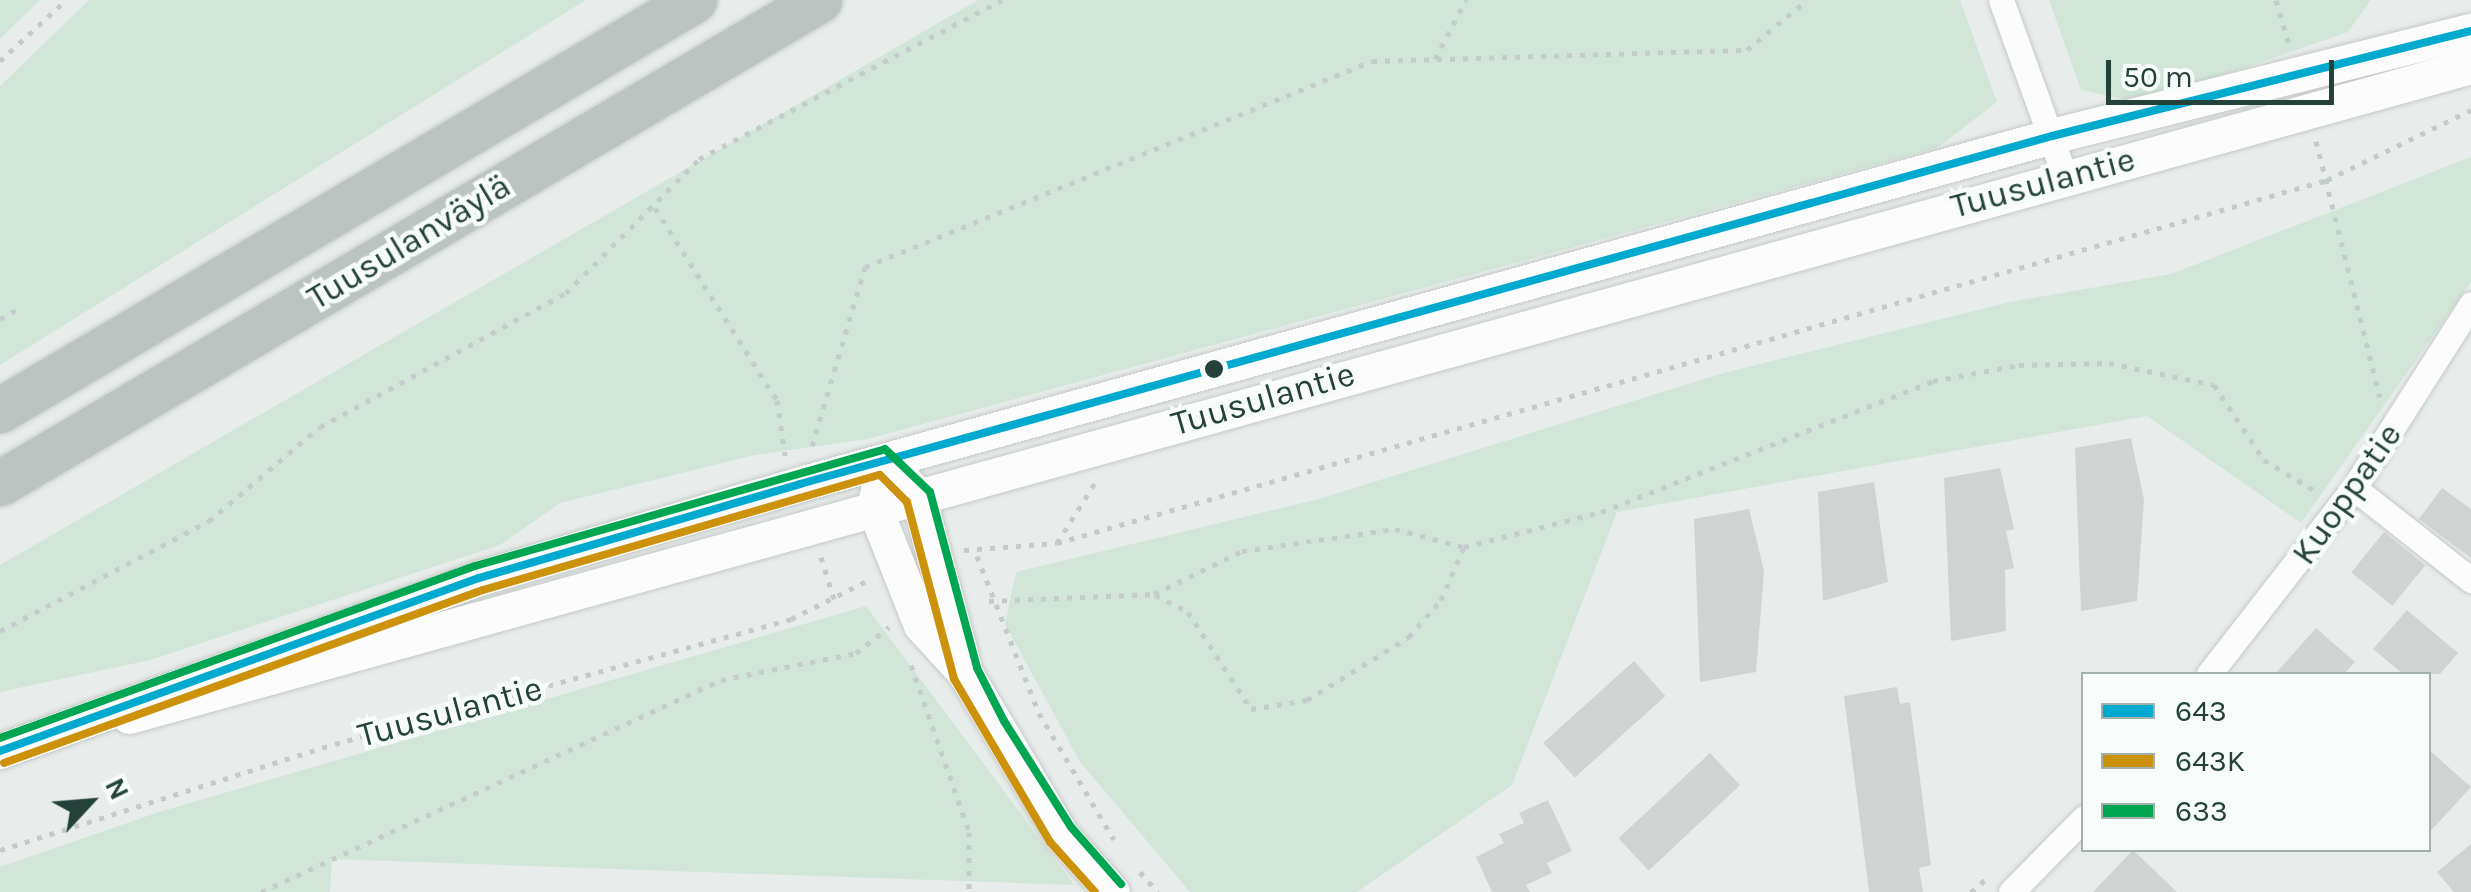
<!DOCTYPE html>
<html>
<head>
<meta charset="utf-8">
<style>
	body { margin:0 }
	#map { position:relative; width:2471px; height:892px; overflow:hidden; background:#e8edeb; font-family:Karla,sans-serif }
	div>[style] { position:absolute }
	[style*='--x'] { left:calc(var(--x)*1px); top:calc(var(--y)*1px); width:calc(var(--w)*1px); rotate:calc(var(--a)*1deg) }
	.green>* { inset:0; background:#d1e6d8 }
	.building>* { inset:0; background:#cfd4d2; transform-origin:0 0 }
	.path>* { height:5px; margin-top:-2.5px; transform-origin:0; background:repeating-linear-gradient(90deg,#c3ccca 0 5px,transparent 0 13px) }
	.roads { filter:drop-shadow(0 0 2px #c5cac8) drop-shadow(0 0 2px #c5cac8) }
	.minor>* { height:25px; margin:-12.5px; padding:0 12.5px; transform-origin:12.5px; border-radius:12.5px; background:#fcfcfc }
	.secondary>* { height:35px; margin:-17.5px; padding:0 17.5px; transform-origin:17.5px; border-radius:17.5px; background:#fcfcfc }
	.motorway>* { height:45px; margin:-22.5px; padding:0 22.5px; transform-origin:22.5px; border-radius:22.5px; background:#bcc4c2 }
	.bus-1>* { height:8px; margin:-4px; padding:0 4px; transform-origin:4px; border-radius:4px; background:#00a9ce }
	.bus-2>* { height:8px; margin:-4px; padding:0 4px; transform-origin:4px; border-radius:4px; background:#cd920c }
	.bus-3>* { height:8px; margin:-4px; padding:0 4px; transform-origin:4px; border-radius:4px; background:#00a651 }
	.dots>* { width:28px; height:28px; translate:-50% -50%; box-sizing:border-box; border:5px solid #f7fbf9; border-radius:50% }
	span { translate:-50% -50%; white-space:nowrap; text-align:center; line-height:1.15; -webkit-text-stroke:9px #f7fbf9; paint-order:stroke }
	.street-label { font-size:35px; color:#24423a }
	.legend { position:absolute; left:2081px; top:672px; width:350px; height:180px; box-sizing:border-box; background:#f7fbf9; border:2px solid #a3b1ad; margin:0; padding:12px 18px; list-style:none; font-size:30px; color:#24423a }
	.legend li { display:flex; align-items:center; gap:20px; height:50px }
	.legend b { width:50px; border:2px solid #a3b1ad }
	.north { position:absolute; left:40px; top:752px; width:100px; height:100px; -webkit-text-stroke:8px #f7fbf9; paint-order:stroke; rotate:64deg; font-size:28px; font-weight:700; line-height:40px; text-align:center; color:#24423a }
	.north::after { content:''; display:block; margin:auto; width:35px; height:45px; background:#24423a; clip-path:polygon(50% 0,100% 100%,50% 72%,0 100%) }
	.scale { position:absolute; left:2106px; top:60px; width:228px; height:45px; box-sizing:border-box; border:5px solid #24423a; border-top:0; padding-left:12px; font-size:30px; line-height:35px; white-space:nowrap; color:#24423a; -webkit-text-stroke:8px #f7fbf9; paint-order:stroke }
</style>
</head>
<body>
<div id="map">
	<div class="green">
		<i style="clip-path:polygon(0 0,40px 0,0 39px)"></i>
		<i style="clip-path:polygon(89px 0,586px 0,0 365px,0 86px)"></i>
		<i style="clip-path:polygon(978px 0,1960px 0,1997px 102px,1937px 148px,868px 439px,755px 455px,560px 503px,500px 545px,150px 660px,0 692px,0 565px)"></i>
		<i style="clip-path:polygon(2049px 0,2371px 0,2348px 32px,2143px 103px,2081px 90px)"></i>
		<i style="clip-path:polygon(2471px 157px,2471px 282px,2301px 523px,2147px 416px,1617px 512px,1512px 785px,1357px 892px,1190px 892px,1080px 762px,1005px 624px,1016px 572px,1319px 499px,1720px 374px,2010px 302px,2171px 274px)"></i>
		<i style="clip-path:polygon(866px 606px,1074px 885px,332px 859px,330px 892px,0 892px,0 867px,159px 812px)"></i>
	</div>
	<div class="building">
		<i style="clip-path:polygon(2131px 438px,2144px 500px,2137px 601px,2081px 611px,2075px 448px)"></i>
		<i style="clip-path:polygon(2000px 468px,2014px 529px,2006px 531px,2014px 568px,2005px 570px,2006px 631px,1951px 641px,1944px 478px)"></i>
		<i style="clip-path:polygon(1874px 482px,1888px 582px,1823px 601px,1818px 492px)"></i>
		<i style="clip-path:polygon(2442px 488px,2471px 509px,2471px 558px,2419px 519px)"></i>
		<i style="clip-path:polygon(1749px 509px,1764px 571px,1756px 672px,1700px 682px,1694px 519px)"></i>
		<i style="left:2384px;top:532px;width:53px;height:52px;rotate:39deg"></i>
		<i style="clip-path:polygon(2407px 610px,2458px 653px,2440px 674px,2403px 674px,2373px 649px)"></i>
		<i style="clip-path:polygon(2316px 628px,2355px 662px,2344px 674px,2275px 674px)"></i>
		<i style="left:1634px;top:661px;width:47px;height:122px;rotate:48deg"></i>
		<i style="clip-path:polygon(1897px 687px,1900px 704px,1910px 702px,1931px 865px,1919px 868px,1923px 892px,1869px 892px,1844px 696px)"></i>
		<i style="clip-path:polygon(2428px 749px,2471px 787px,2428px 834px)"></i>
		<i style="left:1710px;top:753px;width:44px;height:125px;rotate:47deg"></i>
		<i style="clip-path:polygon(1548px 800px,1572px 851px,1547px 863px,1552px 873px,1526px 885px,1530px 892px,1492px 892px,1476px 857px,1504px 843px,1499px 834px,1524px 823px,1519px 813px)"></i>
		<i style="clip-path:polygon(2471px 844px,2471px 892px,2454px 892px,2437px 872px)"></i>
		<i style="clip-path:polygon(2133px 850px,2177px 892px,2093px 892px)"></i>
	</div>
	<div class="path">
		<i style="--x:2276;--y:0;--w:47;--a:73.9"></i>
		<i style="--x:1435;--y:59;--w:67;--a:-62.3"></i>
		<i style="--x:0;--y:61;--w:90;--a:-42.7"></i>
		<i style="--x:2316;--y:141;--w:264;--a:76"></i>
		<i style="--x:655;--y:208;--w:227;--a:57.6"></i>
		<i style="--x:777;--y:400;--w:56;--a:81.7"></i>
		<i style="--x:0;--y:319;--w:18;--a:-29"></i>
		<i style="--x:812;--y:446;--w:187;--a:-73.5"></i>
		<i style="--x:865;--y:267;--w:547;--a:-22.11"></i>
		<i style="--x:1372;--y:61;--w:375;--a:-1.7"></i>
		<i style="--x:1747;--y:50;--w:78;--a:-39.8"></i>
		<i style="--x:1057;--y:543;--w:71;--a:-57.7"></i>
		<i style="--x:964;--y:550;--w:93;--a:-4.3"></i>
		<i style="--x:1057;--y:543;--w:1321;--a:-15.95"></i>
		<i style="--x:2327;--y:180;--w:160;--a:-25.9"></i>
		<i style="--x:977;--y:556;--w:169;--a:68.5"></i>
		<i style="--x:1039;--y:713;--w:147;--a:59.4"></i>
		<i style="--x:821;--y:557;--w:47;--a:72.7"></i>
		<i style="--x:1155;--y:595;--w:37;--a:27"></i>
		<i style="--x:1188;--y:612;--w:116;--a:57"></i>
		<i style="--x:1251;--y:709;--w:57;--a:-9.1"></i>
		<i style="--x:1307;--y:700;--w:120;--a:-31.7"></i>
		<i style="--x:1409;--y:637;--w:49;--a:-49.1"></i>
		<i style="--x:1441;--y:600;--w:58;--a:-66.5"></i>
		<i style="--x:989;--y:601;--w:165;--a:-2.4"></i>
		<i style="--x:1154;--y:594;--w:98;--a:-26"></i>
		<i style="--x:1242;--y:551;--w:155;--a:-8.2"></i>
		<i style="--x:1395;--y:529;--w:71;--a:14.6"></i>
		<i style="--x:1464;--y:547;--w:141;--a:-14.3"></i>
		<i style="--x:1601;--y:512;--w:357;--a:-21.5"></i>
		<i style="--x:1933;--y:381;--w:87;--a:-10.5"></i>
		<i style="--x:2019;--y:365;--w:90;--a:-1.3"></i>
		<i style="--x:2109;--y:363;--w:107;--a:11.8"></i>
		<i style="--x:2214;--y:385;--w:90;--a:56.3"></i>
		<i style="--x:2264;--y:460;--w:62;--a:31.1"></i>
		<i style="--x:0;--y:631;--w:236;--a:-27.8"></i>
		<i style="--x:209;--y:521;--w:145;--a:-40.3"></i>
		<i style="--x:320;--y:427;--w:280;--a:-28.6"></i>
		<i style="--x:566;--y:293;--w:189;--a:-45.2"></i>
		<i style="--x:699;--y:159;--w:342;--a:-27.7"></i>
		<i style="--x:911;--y:665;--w:177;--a:70.8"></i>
		<i style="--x:969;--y:832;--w:60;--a:90"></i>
		<i style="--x:0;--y:850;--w:351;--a:-17.6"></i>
		<i style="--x:335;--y:744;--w:473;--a:-15.3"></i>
		<i style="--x:791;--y:619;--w:87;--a:-26.6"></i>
		<i style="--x:1140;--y:872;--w:27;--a:48"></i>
		<i style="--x:261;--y:892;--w:507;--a:-24.74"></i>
		<i style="--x:721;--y:680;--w:138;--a:-11.3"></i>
		<i style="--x:856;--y:653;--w:42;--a:-38.2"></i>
		<i style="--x:1971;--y:892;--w:20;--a:-41"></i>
	</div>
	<div class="roads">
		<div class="minor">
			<i style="--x:2001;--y:0;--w:188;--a:70.1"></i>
			<i style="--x:2354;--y:488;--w:149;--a:38.2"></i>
			<i style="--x:2209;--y:674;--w:236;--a:-52.1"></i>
			<i style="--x:2354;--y:488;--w:218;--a:-57.5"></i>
			<i style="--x:2011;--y:892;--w:104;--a:-45.4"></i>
		</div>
		<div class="secondary">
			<i style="--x:904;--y:481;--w:21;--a:47"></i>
			<i style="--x:918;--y:496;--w:182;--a:75"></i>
			<i style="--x:879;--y:486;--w:22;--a:103"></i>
			<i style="--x:874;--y:507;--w:127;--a:68.3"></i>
			<i style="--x:921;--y:625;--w:65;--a:47.5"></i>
			<i style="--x:965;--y:673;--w:188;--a:59.3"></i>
			<i style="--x:1061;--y:835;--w:76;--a:48.2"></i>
			<i style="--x:129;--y:716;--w:2431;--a:-15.51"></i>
			<i style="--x:0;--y:751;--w:509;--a:-19.86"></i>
			<i style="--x:479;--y:578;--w:334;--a:-16.3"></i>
			<i style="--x:800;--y:484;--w:1299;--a:-15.53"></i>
			<i style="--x:2052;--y:136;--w:432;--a:-14.1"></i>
		</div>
		<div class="motorway">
			<i style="--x:0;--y:410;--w:806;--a:-30.57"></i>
			<i style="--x:0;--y:483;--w:951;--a:-30.53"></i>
		</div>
	</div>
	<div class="bus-1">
		<i style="--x:0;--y:751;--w:509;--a:-19.86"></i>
		<i style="--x:479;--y:578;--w:334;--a:-16.3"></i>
		<i style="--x:800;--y:484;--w:1299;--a:-15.53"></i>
		<i style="--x:2052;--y:136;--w:432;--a:-14.1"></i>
	</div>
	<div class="bus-2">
		<i style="--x:4;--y:763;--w:509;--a:-19.86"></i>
		<i style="--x:483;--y:590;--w:413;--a:-16.2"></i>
		<i style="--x:880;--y:475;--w:38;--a:45"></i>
		<i style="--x:907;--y:502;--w:183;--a:75.1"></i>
		<i style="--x:954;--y:679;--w:189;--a:59.5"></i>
		<i style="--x:1050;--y:842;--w:67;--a:48"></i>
	</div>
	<div class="bus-3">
		<i style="--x:0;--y:738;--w:505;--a:-19.91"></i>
		<i style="--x:475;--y:566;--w:426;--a:-15.9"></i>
		<i style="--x:885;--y:449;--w:62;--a:43.7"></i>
		<i style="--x:930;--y:492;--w:182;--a:75"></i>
		<i style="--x:977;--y:668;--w:59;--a:63"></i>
		<i style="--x:1004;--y:721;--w:125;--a:57.7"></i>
		<i style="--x:1071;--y:827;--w:76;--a:48.7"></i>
	</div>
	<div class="dots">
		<i style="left:1214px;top:369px;background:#24423a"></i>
	</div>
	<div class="street-label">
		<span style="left:2043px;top:183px;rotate:-15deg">Tuusulantie</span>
		<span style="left:409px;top:242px;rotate:-31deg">Tuusulanväylä</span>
		<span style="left:1263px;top:399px;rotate:-16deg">Tuusulantie</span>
		<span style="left:2347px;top:494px;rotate:-55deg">Kuoppatie</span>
		<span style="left:450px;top:712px;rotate:-15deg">Tuusulantie</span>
	</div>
	<ul class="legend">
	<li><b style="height:12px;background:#00a9ce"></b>643</li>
	<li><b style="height:12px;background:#cd920c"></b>643K</li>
	<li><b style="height:12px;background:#00a651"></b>633</li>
	</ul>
	<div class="north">N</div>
	<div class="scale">50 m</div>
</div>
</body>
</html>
